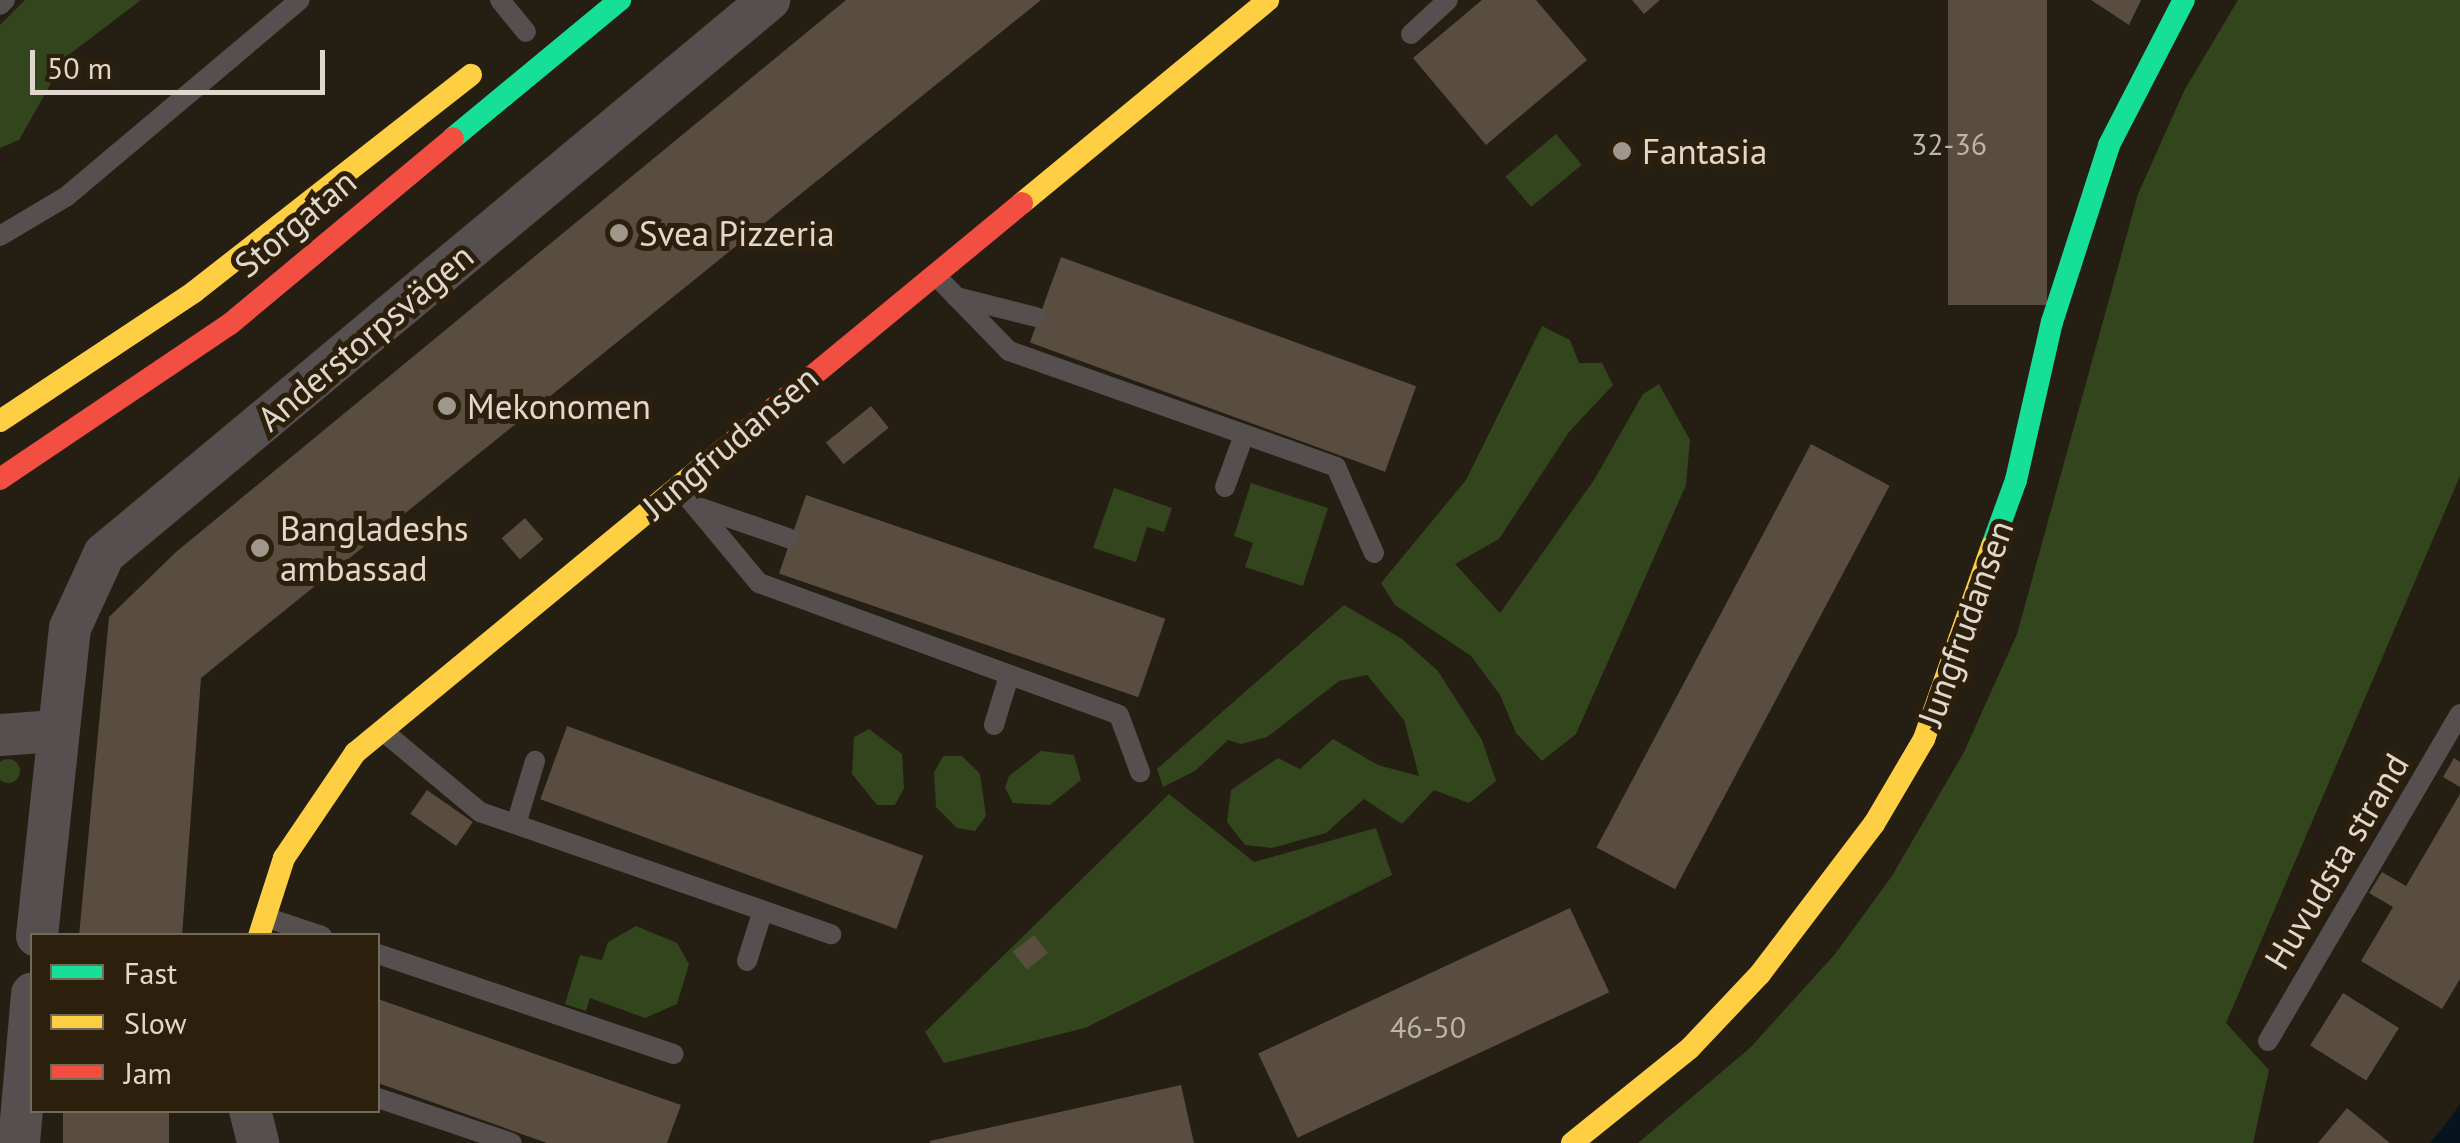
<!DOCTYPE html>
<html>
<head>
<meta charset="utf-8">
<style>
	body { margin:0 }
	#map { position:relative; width:2460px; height:1143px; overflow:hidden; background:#251e13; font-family:"PT Sans",sans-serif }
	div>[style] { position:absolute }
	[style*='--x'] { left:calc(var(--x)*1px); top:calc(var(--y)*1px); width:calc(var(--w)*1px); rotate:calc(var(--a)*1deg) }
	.green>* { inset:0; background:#32451d; transform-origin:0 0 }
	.round { border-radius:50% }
	.water>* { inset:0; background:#06141e }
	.building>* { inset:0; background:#584d3e; transform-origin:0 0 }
	.lane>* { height:20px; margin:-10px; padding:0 10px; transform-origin:10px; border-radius:10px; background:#55504f }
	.street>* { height:42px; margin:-21px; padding:0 21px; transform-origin:21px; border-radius:21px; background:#55504f }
	.fast>* { height:22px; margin:-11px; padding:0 11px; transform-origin:11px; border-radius:11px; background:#16e098 }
	.slow>* { height:22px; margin:-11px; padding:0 11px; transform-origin:11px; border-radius:11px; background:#ffcf43 }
	.jam>* { height:22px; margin:-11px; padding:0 11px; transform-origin:11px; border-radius:11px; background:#f24e42 }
	.dots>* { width:28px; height:28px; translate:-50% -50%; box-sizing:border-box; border:5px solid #2c200c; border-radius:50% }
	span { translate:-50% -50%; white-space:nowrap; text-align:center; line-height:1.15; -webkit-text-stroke:10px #2c200c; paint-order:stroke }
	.number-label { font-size:30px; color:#beb5a8 }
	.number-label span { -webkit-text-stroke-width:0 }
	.poi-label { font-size:35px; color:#e0d8cc }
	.left { translate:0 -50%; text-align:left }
	.street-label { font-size:35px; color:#e0d8cc }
	.legend { position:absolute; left:30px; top:933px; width:350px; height:180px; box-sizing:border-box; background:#2c200c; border:2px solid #746a59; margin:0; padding:12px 18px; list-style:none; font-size:30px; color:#e0d8cc }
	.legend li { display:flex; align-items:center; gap:20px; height:50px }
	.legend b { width:50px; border:2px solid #746a59 }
	.scale { position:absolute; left:30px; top:50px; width:295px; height:45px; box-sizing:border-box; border:5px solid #e0d8cc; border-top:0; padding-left:12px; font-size:30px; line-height:35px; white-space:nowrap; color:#e0d8cc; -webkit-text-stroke:8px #2c200c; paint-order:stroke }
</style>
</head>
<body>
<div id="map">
	<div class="green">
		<i style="clip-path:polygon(25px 0,141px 0,66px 57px,19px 140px,0 148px,0 25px)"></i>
		<i style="clip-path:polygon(2238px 0,2460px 0,2460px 476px,2226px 1023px,2269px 1070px,2253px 1143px,1638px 1143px,1751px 1047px,1835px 954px,1892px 876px,1964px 752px,2017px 634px,2138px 194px,2184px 91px)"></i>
		<i style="left:1556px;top:134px;width:40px;height:66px;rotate:50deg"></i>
		<i style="clip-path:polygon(1542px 326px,1570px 340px,1579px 363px,1602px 363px,1613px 385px,1569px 432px,1499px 539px,1455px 564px,1500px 613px,1594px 480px,1643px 394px,1659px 384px,1690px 440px,1686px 485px,1576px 734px,1542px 761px,1516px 733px,1500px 695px,1471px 656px,1395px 605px,1381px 583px,1466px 480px)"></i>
		<i style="clip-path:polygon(1251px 483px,1328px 508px,1303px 586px,1245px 567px,1253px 543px,1234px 536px)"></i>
		<i style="clip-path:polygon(1114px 488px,1172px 508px,1164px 532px,1147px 527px,1136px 562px,1093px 548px)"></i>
		<i style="clip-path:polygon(1344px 605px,1402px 639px,1438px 671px,1482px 740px,1496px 781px,1469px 803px,1434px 790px,1402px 824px,1364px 799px,1326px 833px,1272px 848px,1245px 845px,1227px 822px,1231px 790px,1278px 758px,1300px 769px,1333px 739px,1378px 765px,1419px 776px,1404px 720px,1367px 675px,1339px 681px,1267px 737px,1241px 744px,1228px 740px,1195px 771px,1163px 787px,1157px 769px)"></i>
		<i style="clip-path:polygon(869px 729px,902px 754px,904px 788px,895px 805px,877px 805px,852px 774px,854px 737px)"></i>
		<i style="clip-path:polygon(1041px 751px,1074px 755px,1081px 780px,1050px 805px,1013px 803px,1005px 788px,1009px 776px)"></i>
		<i style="clip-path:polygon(943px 756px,962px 756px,980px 774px,986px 816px,975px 831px,957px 828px,936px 807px,934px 773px)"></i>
		<i class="round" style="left:-4px;top:759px;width:24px;height:24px"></i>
		<i style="clip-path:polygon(1169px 794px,1254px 862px,1376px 828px,1392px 875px,1085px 1028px,944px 1063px,925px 1032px)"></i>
		<i style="clip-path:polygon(636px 926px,677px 943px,689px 964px,677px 1004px,645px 1018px,590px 998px,586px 1011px,565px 1004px,580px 955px,602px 960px,608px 942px)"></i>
	</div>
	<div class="water">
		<i style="clip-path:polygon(2460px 1104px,2460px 1143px,2430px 1143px,2448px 1121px)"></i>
	</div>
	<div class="building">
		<i style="clip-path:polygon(846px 0,1041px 0,201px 678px,182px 936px,79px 936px,109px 617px,176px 552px)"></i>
		<i style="clip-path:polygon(1482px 0,1536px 0,1587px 60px,1486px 145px,1413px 58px)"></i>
		<i style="clip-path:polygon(1632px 0,1660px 0,1644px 14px)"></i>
		<i style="left:1948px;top:0;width:99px;height:305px"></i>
		<i style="clip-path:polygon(2091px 0,2141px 0,2129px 25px)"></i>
		<i style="left:1061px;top:257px;width:378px;height:91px;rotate:20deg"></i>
		<i style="left:871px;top:406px;width:28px;height:58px;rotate:51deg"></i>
		<i style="left:1811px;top:444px;width:89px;height:457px;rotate:28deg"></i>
		<i style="left:806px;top:495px;width:380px;height:83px;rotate:19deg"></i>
		<i style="left:525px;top:518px;width:28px;height:31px;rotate:49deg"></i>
		<i style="left:567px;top:726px;width:379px;height:78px;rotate:20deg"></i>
		<i style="clip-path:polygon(2454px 758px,2460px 762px,2460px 787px,2443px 777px)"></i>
		<i style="left:427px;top:790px;width:56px;height:29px;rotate:35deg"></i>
		<i style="clip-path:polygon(2460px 794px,2460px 979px,2442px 1009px,2361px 961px,2393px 907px,2369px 893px,2382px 872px,2406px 886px)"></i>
		<i style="left:1570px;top:908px;width:93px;height:344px;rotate:65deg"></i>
		<i style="left:1034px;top:935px;width:23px;height:27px;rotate:52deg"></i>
		<i style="left:2343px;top:993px;width:66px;height:62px;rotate:32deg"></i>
		<i style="clip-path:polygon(378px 999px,681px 1105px,667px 1143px,547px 1143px,378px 1083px)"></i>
		<i style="clip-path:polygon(1181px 1085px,1194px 1143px,930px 1143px,930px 1141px)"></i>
		<i style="clip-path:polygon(2347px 1108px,2390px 1143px,2318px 1143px)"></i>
		<i style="left:63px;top:1110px;width:106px;height:33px"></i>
	</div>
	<div class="lane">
		<i style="--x:500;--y:0;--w:41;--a:50.9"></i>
		<i style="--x:0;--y:5;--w:7;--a:-45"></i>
		<i style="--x:1411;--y:34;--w:50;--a:-42.6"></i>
		<i style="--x:0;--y:236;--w:78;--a:-30.8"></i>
		<i style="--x:67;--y:196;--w:304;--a:-40.1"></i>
		<i style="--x:938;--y:278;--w:102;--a:45.8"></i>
		<i style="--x:1009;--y:351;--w:347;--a:19.5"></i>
		<i style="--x:1336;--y:467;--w:94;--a:66.2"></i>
		<i style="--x:956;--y:297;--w:82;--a:14"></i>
		<i style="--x:679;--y:487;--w:125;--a:50.2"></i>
		<i style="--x:759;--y:583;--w:383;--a:20.1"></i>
		<i style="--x:1119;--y:715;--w:61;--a:69.8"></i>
		<i style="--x:1225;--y:487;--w:55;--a:-69.9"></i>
		<i style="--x:701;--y:508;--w:92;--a:19"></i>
		<i style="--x:994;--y:725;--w:51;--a:-73"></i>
		<i style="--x:384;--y:732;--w:125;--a:39.8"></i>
		<i style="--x:480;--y:812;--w:372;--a:19.2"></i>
		<i style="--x:516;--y:824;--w:66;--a:-73.2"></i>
		<i style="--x:265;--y:917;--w:60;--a:18.4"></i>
		<i style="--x:378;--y:954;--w:312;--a:18.7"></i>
		<i style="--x:747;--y:961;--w:53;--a:-72.6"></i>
		<i style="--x:2268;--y:1041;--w:379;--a:-59.6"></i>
		<i style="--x:378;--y:1098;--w:141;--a:18.6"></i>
	</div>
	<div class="street">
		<i style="--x:0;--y:735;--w:55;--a:-4.2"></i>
		<i style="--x:37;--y:936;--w:310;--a:-83.9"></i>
		<i style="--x:70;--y:628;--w:81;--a:-65.3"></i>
		<i style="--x:104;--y:554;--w:866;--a:-39.8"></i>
		<i style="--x:250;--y:1110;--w:34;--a:76"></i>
		<i style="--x:19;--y:1143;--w:150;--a:-85"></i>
	</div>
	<div class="fast">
		<i style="--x:453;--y:138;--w:217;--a:-39.6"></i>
		<i style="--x:1992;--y:546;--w:70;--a:-70"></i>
		<i style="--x:2016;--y:480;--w:162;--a:-77.2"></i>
		<i style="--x:2052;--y:322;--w:186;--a:-72.1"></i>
		<i style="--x:2109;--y:145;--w:163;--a:-62.7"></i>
	</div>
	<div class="slow">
		<i style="--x:1022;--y:203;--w:319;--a:-39.5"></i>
		<i style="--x:0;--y:421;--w:233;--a:-33.6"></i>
		<i style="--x:194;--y:292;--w:352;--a:-38.1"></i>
		<i style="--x:259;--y:936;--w:82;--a:-72.2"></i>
		<i style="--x:284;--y:858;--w:127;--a:-55.9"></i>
		<i style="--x:355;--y:753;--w:480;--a:-39.5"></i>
		<i style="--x:1572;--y:1143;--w:151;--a:-38.8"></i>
		<i style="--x:1690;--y:1048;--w:102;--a:-46.6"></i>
		<i style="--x:1760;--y:974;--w:188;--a:-52.8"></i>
		<i style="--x:1874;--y:824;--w:99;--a:-59.5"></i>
		<i style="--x:1924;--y:739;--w:205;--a:-70.6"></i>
	</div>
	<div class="jam">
		<i style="--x:725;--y:448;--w:385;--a:-39.5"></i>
		<i style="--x:0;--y:479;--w:277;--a:-34"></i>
		<i style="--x:230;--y:324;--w:290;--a:-39.8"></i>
	</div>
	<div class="dots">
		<i style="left:1622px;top:151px;background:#9f978b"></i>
		<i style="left:619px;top:233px;background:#9f978b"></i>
		<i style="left:447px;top:406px;background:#9f978b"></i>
		<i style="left:260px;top:548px;background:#9f978b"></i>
	</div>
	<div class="number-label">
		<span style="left:1949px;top:144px">32-36</span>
		<span style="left:1428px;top:1027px">46-50</span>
	</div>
	<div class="poi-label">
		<span class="left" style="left:1642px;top:151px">Fantasia</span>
		<span class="left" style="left:639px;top:233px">Svea Pizzeria</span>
		<span class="left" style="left:467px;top:406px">Mekonomen</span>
		<span class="left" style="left:280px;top:548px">Bangladeshs<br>ambassad</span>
	</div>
	<div class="street-label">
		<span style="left:295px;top:223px;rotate:-40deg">Storgatan</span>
		<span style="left:365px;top:337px;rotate:-40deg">Anderstorpsvägen</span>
		<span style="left:730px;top:442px;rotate:-40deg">Jungfrudansen</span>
		<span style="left:1965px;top:623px;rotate:-70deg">Jungfrudansen</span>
		<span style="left:2336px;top:861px;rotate:-59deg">Huvudsta strand</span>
	</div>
	<ul class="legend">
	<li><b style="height:12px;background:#16e098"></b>Fast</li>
	<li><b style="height:12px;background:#ffcf43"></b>Slow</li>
	<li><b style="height:12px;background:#f24e42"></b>Jam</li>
	</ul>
	<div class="scale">50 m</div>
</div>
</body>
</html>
